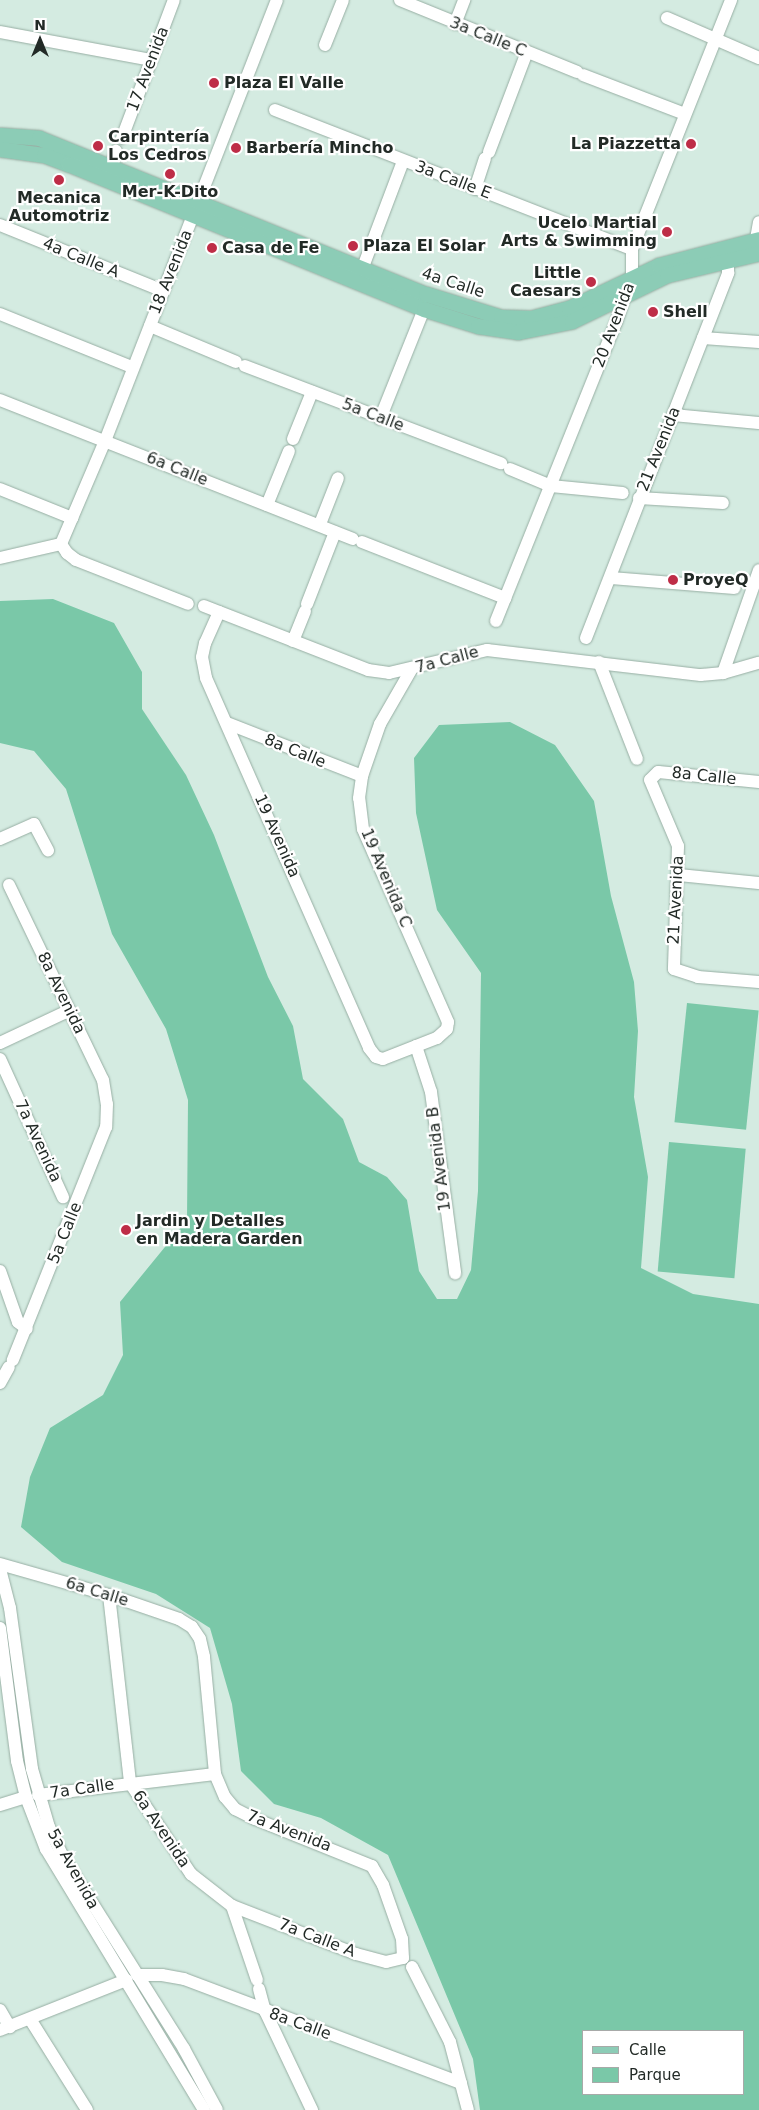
<!DOCTYPE html>
<html>
<head>
<meta charset="utf-8">
<style>
	body { margin:0 }
	#map { position:relative; width:759px; height:2110px; overflow:hidden; background:#d4ebe1; font-family:"DejaVu Sans",sans-serif }
	div>[style] { position:absolute }
	[style*='--x'] { left:calc(var(--x)*1px); top:calc(var(--y)*1px); width:calc(var(--w)*1px); rotate:calc(var(--a)*1deg) }
	.green>* { inset:0; background:#7ac8a8; transform-origin:0 0 }
	.roads { filter:drop-shadow(0 0 1px #97aea3) drop-shadow(0 0 1px #97aea3) }
	.minor>* { height:12px; margin:-6px; padding:0 6px; transform-origin:6px; border-radius:6px; background:#fff }
	.major>* { height:15px; margin:-7.5px; padding:0 7.5px; transform-origin:7.5px; border-radius:7.5px; background:#8cccb6 }
	.dots>* { width:14px; height:14px; translate:-50% -50%; box-sizing:border-box; border:2px solid #fff; border-radius:50% }
	span { translate:-50% -50%; white-space:nowrap; text-align:center; line-height:1.15; -webkit-text-stroke:4.5px #fff; paint-order:stroke }
	.street-label { font-size:16px; color:#222a26 }
	.poi-label { font-size:16px; color:#222a26; font-weight:700 }
	.left { translate:0 -50%; text-align:left }
	.right { translate:-100% -50%; text-align:right }
	.legend { position:absolute; left:582px; top:2030px; width:162px; height:65px; box-sizing:border-box; background:#fff; border:1px solid #a7aaa8; margin:0; padding:6px 9px; list-style:none; font-size:15px; color:#222a26 }
	.legend li { display:flex; align-items:center; gap:10px; height:25px }
	.legend b { width:25px; border:1px solid #a7aaa8 }
	.north { position:absolute; left:15px; top:15px; width:50px; height:50px; -webkit-text-stroke:4px #fff; paint-order:stroke; rotate:0deg; font-size:14px; font-weight:700; line-height:20px; text-align:center; color:#222a26 }
	.north::after { content:''; display:block; margin:auto; width:18px; height:22px; background:#222a26; clip-path:polygon(50% 0,100% 100%,50% 72%,0 100%) }
</style>
</head>
<body>
<div id="map">
	<div class="green">
		<i style="clip-path:polygon(evenodd,53px 599px,114px 623px,142px 672px,142px 709px,186px 775px,214px 835px,268px 977px,293px 1026px,303px 1079px,343px 1119px,359px 1162px,387px 1177px,407px 1200px,419px 1271px,437px 1299px,457px 1299px,471px 1270px,478px 1191px,481px 973px,437px 910px,416px 813px,414px 758px,439px 725px,510px 722px,555px 745px,594px 801px,611px 896px,634px 982px,638px 1031px,634px 1097px,648px 1177px,641px 1268px,693px 1294px,759px 1304px,759px 2110px,480px 2110px,473px 2059px,388px 1855px,321px 1818px,274px 1804px,241px 1771px,232px 1704px,210px 1628px,156px 1594px,62px 1562px,21px 1527px,30px 1477px,50px 1428px,103px 1395px,123px 1355px,120px 1302px,187px 1220px,188px 1100px,166px 1029px,112px 934px,66px 789px,34px 751px,0 743px,0 601px,53px 599px,583px 2031px,743px 2031px,743px 2094px,583px 2094px,583px 2031px)"></i>
		<i style="left:687px;top:1003px;width:72px;height:120px;rotate:6deg"></i>
		<i style="left:669px;top:1142px;width:77px;height:130px;rotate:5deg"></i>
	</div>
	<div class="roads">
		<div class="minor">
			<i style="--x:400;--y:0;--w:191;--a:22.1"></i>
			<i style="--x:667;--y:18;--w:100;--a:23.5"></i>
			<i style="--x:455;--y:24;--w:26;--a:-69"></i>
			<i style="--x:0;--y:32;--w:154;--a:10.5"></i>
			<i style="--x:325;--y:45;--w:48;--a:-68.2"></i>
			<i style="--x:583;--y:75;--w:109;--a:20.9"></i>
			<i style="--x:275;--y:110;--w:383;--a:21.3"></i>
			<i style="--x:122;--y:138;--w:147;--a:-69.4"></i>
			<i style="--x:489;--y:152;--w:107;--a:-69.2"></i>
			<i style="--x:111;--y:166;--w:16;--a:-72"></i>
			<i style="--x:475;--y:189;--w:32;--a:-72"></i>
			<i style="--x:0;--y:225;--w:176;--a:22"></i>
			<i style="--x:756;--y:239;--w:17;--a:-80"></i>
			<i style="--x:363;--y:267;--w:113;--a:-69.3"></i>
			<i style="--x:0;--y:314;--w:142;--a:21.9"></i>
			<i style="--x:150;--y:326;--w:93;--a:22.7"></i>
			<i style="--x:703;--y:338;--w:56;--a:4.1"></i>
			<i style="--x:245;--y:366;--w:274;--a:20.8"></i>
			<i style="--x:0;--y:400;--w:379;--a:21.5"></i>
			<i style="--x:673;--y:415;--w:86;--a:5.3"></i>
			<i style="--x:380;--y:419;--w:118;--a:-68.2"></i>
			<i style="--x:293;--y:439;--w:51;--a:-68"></i>
			<i style="--x:510;--y:469;--w:44;--a:22.5"></i>
			<i style="--x:551;--y:486;--w:72;--a:5.6"></i>
			<i style="--x:0;--y:489;--w:78;--a:21.9"></i>
			<i style="--x:639;--y:498;--w:84;--a:3.4"></i>
			<i style="--x:267;--y:505;--w:58;--a:-67.8"></i>
			<i style="--x:320;--y:524;--w:49;--a:-68.6"></i>
			<i style="--x:362;--y:542;--w:154;--a:21.4"></i>
			<i style="--x:61;--y:544;--w:112;--a:-66.9"></i>
			<i style="--x:105;--y:441;--w:473;--a:-68.7"></i>
			<i style="--x:61;--y:544;--w:11;--a:56"></i>
			<i style="--x:67;--y:553;--w:11;--a:38"></i>
			<i style="--x:76;--y:560;--w:120;--a:21.4"></i>
			<i style="--x:0;--y:558;--w:63;--a:-12.9"></i>
			<i style="--x:611;--y:578;--w:124;--a:4.6"></i>
			<i style="--x:307;--y:604;--w:77;--a:-68.7"></i>
			<i style="--x:204;--y:606;--w:176;--a:21.3"></i>
			<i style="--x:368;--y:670;--w:21;--a:8"></i>
			<i style="--x:389;--y:673;--w:101;--a:-13.2"></i>
			<i style="--x:487;--y:650;--w:215;--a:6.7"></i>
			<i style="--x:701;--y:675;--w:22;--a:-5"></i>
			<i style="--x:723;--y:673;--w:37;--a:-16"></i>
			<i style="--x:219;--y:612;--w:34;--a:114"></i>
			<i style="--x:205;--y:643;--w:14;--a:102"></i>
			<i style="--x:202;--y:657;--w:21;--a:79"></i>
			<i style="--x:206;--y:678;--w:404;--a:66.2"></i>
			<i style="--x:369;--y:1048;--w:11;--a:52"></i>
			<i style="--x:376;--y:1057;--w:7;--a:16"></i>
			<i style="--x:383;--y:1059;--w:58;--a:-21.3"></i>
			<i style="--x:437;--y:1038;--w:13;--a:-42"></i>
			<i style="--x:447;--y:1029;--w:7;--a:-82"></i>
			<i style="--x:448;--y:1022;--w:211;--a:-113.8"></i>
			<i style="--x:363;--y:829;--w:31;--a:-97"></i>
			<i style="--x:359;--y:798;--w:22;--a:-82"></i>
			<i style="--x:362;--y:776;--w:55;--a:-70.9"></i>
			<i style="--x:380;--y:724;--w:62;--a:-60.1"></i>
			<i style="--x:496;--y:621;--w:321;--a:-68.1"></i>
			<i style="--x:616;--y:323;--w:50;--a:-71.2"></i>
			<i style="--x:632;--y:276;--w:27;--a:-90"></i>
			<i style="--x:632;--y:249;--w:268;--a:-68.3"></i>
			<i style="--x:586;--y:638;--w:392;--a:-68.7"></i>
			<i style="--x:728;--y:273;--w:14;--a:-90"></i>
			<i style="--x:293;--y:641;--w:32;--a:-68"></i>
			<i style="--x:599;--y:662;--w:104;--a:68.6"></i>
			<i style="--x:723;--y:673;--w:109;--a:-70.7"></i>
			<i style="--x:227;--y:723;--w:145;--a:21.4"></i>
			<i style="--x:759;--y:782;--w:101;--a:-174.3"></i>
			<i style="--x:658;--y:772;--w:11;--a:135"></i>
			<i style="--x:650;--y:780;--w:72;--a:67"></i>
			<i style="--x:678;--y:846;--w:123;--a:91.9"></i>
			<i style="--x:674;--y:969;--w:25;--a:18"></i>
			<i style="--x:698;--y:977;--w:61;--a:4.7"></i>
			<i style="--x:0;--y:839;--w:37;--a:-24"></i>
			<i style="--x:34;--y:824;--w:30;--a:62"></i>
			<i style="--x:679;--y:875;--w:80;--a:5.7"></i>
			<i style="--x:9;--y:885;--w:216;--a:64.3"></i>
			<i style="--x:103;--y:1080;--w:24;--a:81"></i>
			<i style="--x:107;--y:1104;--w:23;--a:92"></i>
			<i style="--x:106;--y:1127;--w:251;--a:111.8"></i>
			<i style="--x:0;--y:1043;--w:77;--a:-25.2"></i>
			<i style="--x:416;--y:1046;--w:48;--a:71.9"></i>
			<i style="--x:431;--y:1092;--w:183;--a:82.4"></i>
			<i style="--x:0;--y:1059;--w:152;--a:65.5"></i>
			<i style="--x:0;--y:1271;--w:54;--a:70.6"></i>
			<i style="--x:18;--y:1322;--w:11;--a:38"></i>
			<i style="--x:0;--y:1383;--w:18;--a:-61"></i>
			<i style="--x:0;--y:1564;--w:113;--a:15.9"></i>
			<i style="--x:109;--y:1595;--w:74;--a:18.9"></i>
			<i style="--x:179;--y:1619;--w:15;--a:32"></i>
			<i style="--x:192;--y:1627;--w:14;--a:56"></i>
			<i style="--x:200;--y:1639;--w:18;--a:77"></i>
			<i style="--x:204;--y:1657;--w:118;--a:84.6"></i>
			<i style="--x:215;--y:1774;--w:25;--a:67"></i>
			<i style="--x:225;--y:1797;--w:16;--a:50"></i>
			<i style="--x:235;--y:1809;--w:22;--a:27"></i>
			<i style="--x:255;--y:1819;--w:126;--a:21.9"></i>
			<i style="--x:372;--y:1866;--w:22;--a:60"></i>
			<i style="--x:383;--y:1885;--w:57;--a:70.6"></i>
			<i style="--x:402;--y:1939;--w:19;--a:87"></i>
			<i style="--x:403;--y:1958;--w:17;--a:167"></i>
			<i style="--x:386;--y:1962;--w:31;--a:-165"></i>
			<i style="--x:356;--y:1954;--w:133;--a:-158.8"></i>
			<i style="--x:0;--y:1569;--w:40;--a:75.6"></i>
			<i style="--x:10;--y:1608;--w:162;--a:82.2"></i>
			<i style="--x:32;--y:1769;--w:60;--a:73.7"></i>
			<i style="--x:49;--y:1827;--w:31;--a:65"></i>
			<i style="--x:62;--y:1855;--w:229;--a:57.8"></i>
			<i style="--x:184;--y:2049;--w:69;--a:61.6"></i>
			<i style="--x:109;--y:1595;--w:189;--a:83.6"></i>
			<i style="--x:130;--y:1783;--w:110;--a:56.2"></i>
			<i style="--x:191;--y:1874;--w:52;--a:38"></i>
			<i style="--x:232;--y:1906;--w:78;--a:71.3"></i>
			<i style="--x:0;--y:1628;--w:134;--a:82.7"></i>
			<i style="--x:17;--y:1761;--w:37;--a:76"></i>
			<i style="--x:26;--y:1797;--w:56;--a:69"></i>
			<i style="--x:46;--y:1849;--w:305;--a:58.8"></i>
			<i style="--x:38;--y:1795;--w:178;--a:-6.8"></i>
			<i style="--x:0;--y:1805;--w:27;--a:-17"></i>
			<i style="--x:412;--y:1967;--w:84;--a:63.1"></i>
			<i style="--x:450;--y:2042;--w:70;--a:75.2"></i>
			<i style="--x:137;--y:1975;--w:25;--a:0"></i>
			<i style="--x:162;--y:1975;--w:22;--a:10"></i>
			<i style="--x:184;--y:1979;--w:296;--a:20.6"></i>
			<i style="--x:259;--y:1989;--w:23;--a:75"></i>
			<i style="--x:265;--y:2011;--w:110;--a:64.6"></i>
			<i style="--x:0;--y:2010;--w:20;--a:60"></i>
			<i style="--x:30;--y:2019;--w:107;--a:57.9"></i>
			<i style="--x:0;--y:2030;--w:136;--a:-21.6"></i>
		</div>
		<div class="major">
			<i style="--x:0;--y:135;--w:39;--a:4"></i>
			<i style="--x:39;--y:138;--w:417;--a:22"></i>
			<i style="--x:426;--y:294;--w:78;--a:17"></i>
			<i style="--x:501;--y:317;--w:30;--a:2"></i>
			<i style="--x:531;--y:318;--w:39;--a:-15"></i>
			<i style="--x:569;--y:308;--w:100;--a:-25.5"></i>
			<i style="--x:659;--y:265;--w:103;--a:-14.6"></i>
			<i style="--x:0;--y:149;--w:44;--a:7.8"></i>
			<i style="--x:44;--y:155;--w:26;--a:21"></i>
			<i style="--x:68;--y:164;--w:384;--a:22.2"></i>
			<i style="--x:424;--y:309;--w:57;--a:17.5"></i>
			<i style="--x:478;--y:326;--w:40;--a:8.5"></i>
			<i style="--x:518;--y:332;--w:55;--a:-11.5"></i>
			<i style="--x:572;--y:321;--w:106;--a:-25.8"></i>
			<i style="--x:667;--y:275;--w:95;--a:-13.4"></i>
		</div>
	</div>
	<div class="dots">
		<i style="left:214px;top:83px;background:#be2d47"></i>
		<i style="left:691px;top:144px;background:#be2d47"></i>
		<i style="left:98px;top:146px;background:#be2d47"></i>
		<i style="left:236px;top:148px;background:#be2d47"></i>
		<i style="left:170px;top:174px;background:#be2d47"></i>
		<i style="left:59px;top:180px;background:#be2d47"></i>
		<i style="left:667px;top:232px;background:#be2d47"></i>
		<i style="left:353px;top:246px;background:#be2d47"></i>
		<i style="left:212px;top:248px;background:#be2d47"></i>
		<i style="left:591px;top:282px;background:#be2d47"></i>
		<i style="left:653px;top:312px;background:#be2d47"></i>
		<i style="left:673px;top:580px;background:#be2d47"></i>
		<i style="left:126px;top:1230px;background:#be2d47"></i>
	</div>
	<div class="street-label">
		<span style="left:488px;top:37px;rotate:22deg">3a Calle C</span>
		<span style="left:148px;top:69px;rotate:-69deg">17 Avenida</span>
		<span style="left:453px;top:180px;rotate:21deg">3a Calle E</span>
		<span style="left:81px;top:258px;rotate:22deg">4a Calle A</span>
		<span style="left:171px;top:272px;rotate:-68deg">18 Avenida</span>
		<span style="left:453px;top:283px;rotate:18deg">4a Calle</span>
		<span style="left:614px;top:325px;rotate:-69deg">20 Avenida</span>
		<span style="left:373px;top:415px;rotate:21deg">5a Calle</span>
		<span style="left:659px;top:449px;rotate:-68deg">21 Avenida</span>
		<span style="left:177px;top:469px;rotate:22deg">6a Calle</span>
		<span style="left:447px;top:660px;rotate:-15deg">7a Calle</span>
		<span style="left:295px;top:751px;rotate:22deg">8a Calle</span>
		<span style="left:704px;top:776px;rotate:6deg">8a Calle</span>
		<span style="left:277px;top:836px;rotate:66deg">19 Avenida</span>
		<span style="left:386px;top:878px;rotate:67deg">19 Avenida C</span>
		<span style="left:676px;top:900px;rotate:-87deg">21 Avenida</span>
		<span style="left:61px;top:993px;rotate:64deg">8a Avenida</span>
		<span style="left:38px;top:1141px;rotate:65deg">7a Avenida</span>
		<span style="left:439px;top:1159px;rotate:-97deg">19 Avenida B</span>
		<span style="left:65px;top:1233px;rotate:-68deg">5a Calle</span>
		<span style="left:97px;top:1592px;rotate:17deg">6a Calle</span>
		<span style="left:82px;top:1789px;rotate:-8deg">7a Calle</span>
		<span style="left:161px;top:1829px;rotate:56deg">6a Avenida</span>
		<span style="left:289px;top:1831px;rotate:21deg">7a Avenida</span>
		<span style="left:73px;top:1869px;rotate:61deg">5a Avenida</span>
		<span style="left:317px;top:1938px;rotate:21deg">7a Calle A</span>
		<span style="left:300px;top:2024px;rotate:20deg">8a Calle</span>
	</div>
	<div class="poi-label">
		<span class="left" style="left:224px;top:83px">Plaza El Valle</span>
		<span class="left" style="left:108px;top:146px">Carpintería<br>Los Cedros</span>
		<span class="right" style="left:681px;top:144px">La Piazzetta</span>
		<span class="left" style="left:246px;top:148px">Barbería Mincho</span>
		<span style="left:170px;top:192px">Mer-K-Dito</span>
		<span style="left:59px;top:207px">Mecanica<br>Automotriz</span>
		<span class="right" style="left:657px;top:232px">Ucelo Martial<br>Arts &amp; Swimming</span>
		<span class="left" style="left:363px;top:246px">Plaza El Solar</span>
		<span class="left" style="left:222px;top:248px">Casa de Fe</span>
		<span class="right" style="left:581px;top:282px">Little<br>Caesars</span>
		<span class="left" style="left:663px;top:312px">Shell</span>
		<span class="left" style="left:683px;top:580px">ProyeQ</span>
		<span class="left" style="left:136px;top:1230px">Jardin y Detalles<br>en Madera Garden</span>
	</div>
	<ul class="legend">
	<li><b style="height:6px;background:#8cccb6"></b>Calle</li>
	<li><b style="height:14px;background:#7ac8a8"></b>Parque</li>
	</ul>
	<div class="north">N</div>
</div>
</body>
</html>
